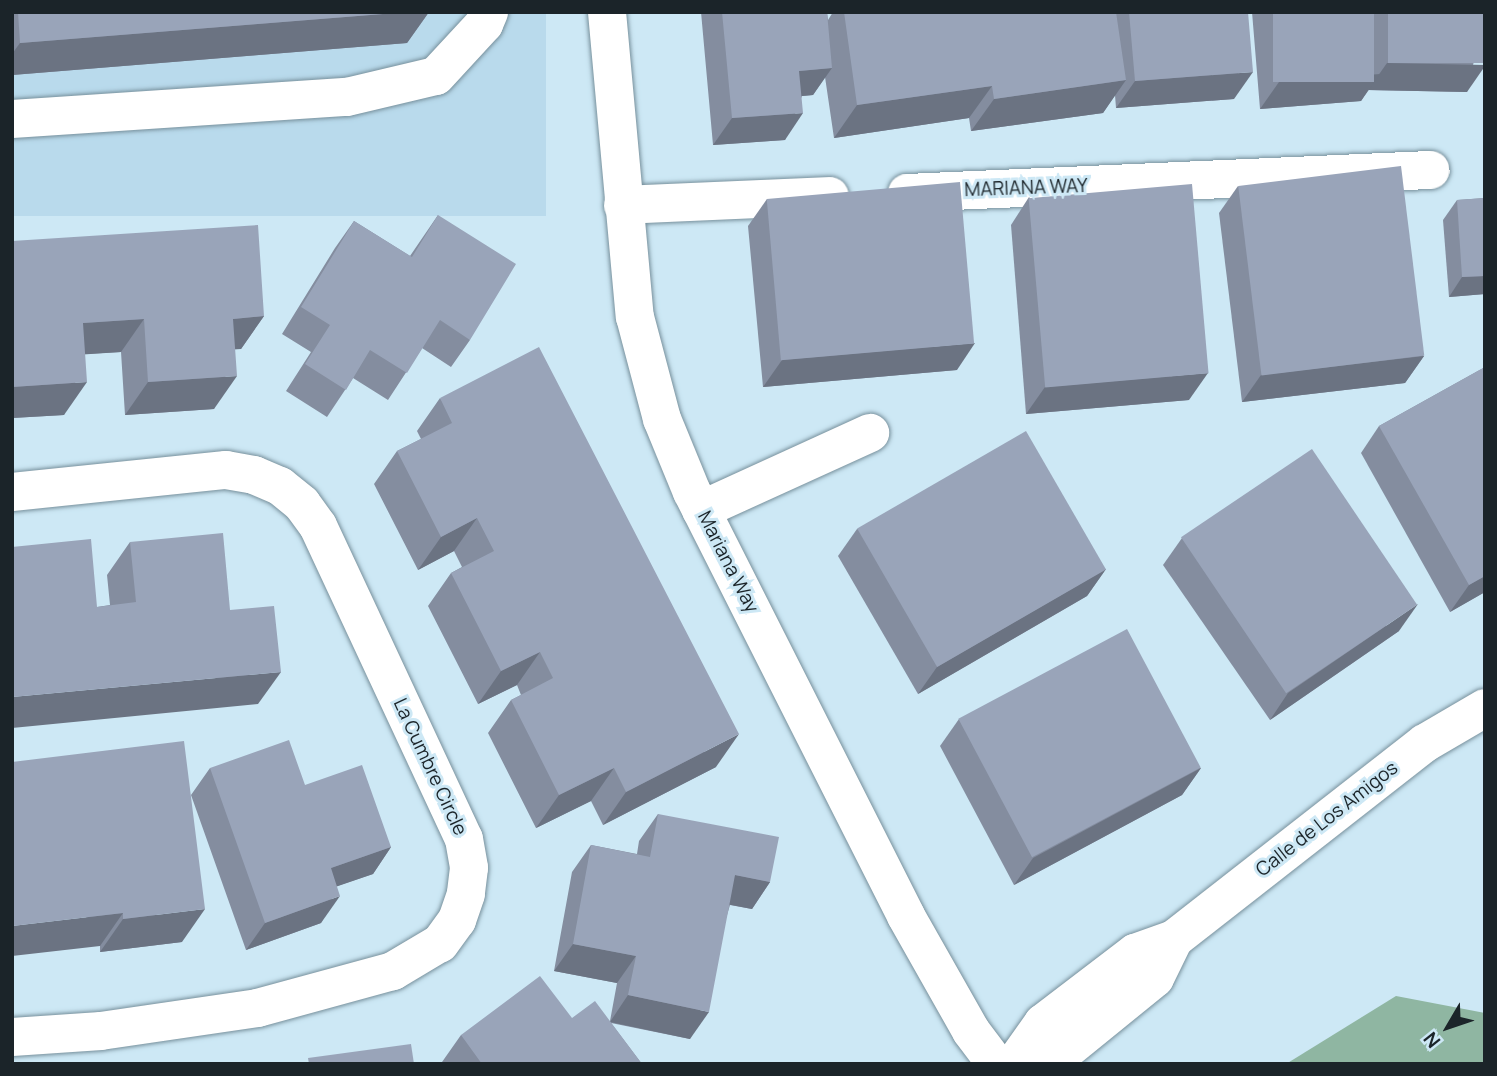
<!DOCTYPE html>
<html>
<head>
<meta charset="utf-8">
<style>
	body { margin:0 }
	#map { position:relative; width:1497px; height:1076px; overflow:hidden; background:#cde8f5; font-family:Manrope,sans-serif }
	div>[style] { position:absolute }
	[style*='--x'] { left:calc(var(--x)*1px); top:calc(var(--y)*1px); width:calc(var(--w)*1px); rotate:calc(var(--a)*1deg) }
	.built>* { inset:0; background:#b9daec; transform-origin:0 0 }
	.forest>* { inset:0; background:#8fb6a2 }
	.roads { filter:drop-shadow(0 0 2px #77909c) drop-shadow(0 0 2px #77909c) }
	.minor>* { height:38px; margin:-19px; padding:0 19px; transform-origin:19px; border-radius:19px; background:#fff }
	.wall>* { inset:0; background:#848d9f }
	.shaded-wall>* { inset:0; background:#6b7382 }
	.building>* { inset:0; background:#99a4b9; transform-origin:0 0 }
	span { translate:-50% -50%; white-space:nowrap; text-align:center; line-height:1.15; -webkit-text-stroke:6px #cde8f5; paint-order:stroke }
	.street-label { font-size:19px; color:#1b2429 }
	.frame { position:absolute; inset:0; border:14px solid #1b2429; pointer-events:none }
	.north { position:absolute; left:1413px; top:992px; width:70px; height:70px; -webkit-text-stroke:5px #cde8f5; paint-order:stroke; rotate:231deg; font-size:19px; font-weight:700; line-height:28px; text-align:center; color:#1b2429 }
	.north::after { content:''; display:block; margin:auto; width:24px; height:32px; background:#1b2429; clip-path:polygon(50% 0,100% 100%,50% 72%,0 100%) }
</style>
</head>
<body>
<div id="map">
	<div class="built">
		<i style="left:12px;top:12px;width:534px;height:204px"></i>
	</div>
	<div class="forest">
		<i style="clip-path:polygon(1396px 996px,1485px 1013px,1485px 1064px,1286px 1064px)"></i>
	</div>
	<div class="roads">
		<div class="minor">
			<i style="--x:607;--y:12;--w:306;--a:84.8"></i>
			<i style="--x:635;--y:317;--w:106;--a:75.2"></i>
			<i style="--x:662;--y:419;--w:79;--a:67.7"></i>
			<i style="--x:692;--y:492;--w:475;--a:63.2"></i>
			<i style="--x:906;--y:916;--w:132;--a:60.5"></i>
			<i style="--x:971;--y:1031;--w:41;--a:52.9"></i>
			<i style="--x:12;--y:119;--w:336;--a:-3.8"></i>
			<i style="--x:347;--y:97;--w:91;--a:-13.3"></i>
			<i style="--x:436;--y:76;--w:71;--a:-47.3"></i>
			<i style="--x:484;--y:24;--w:13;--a:-67"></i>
			<i style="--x:907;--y:193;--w:524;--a:-2.52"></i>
			<i style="--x:623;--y:205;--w:207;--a:-2.5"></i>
			<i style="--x:12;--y:492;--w:215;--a:-5.9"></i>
			<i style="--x:226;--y:470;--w:28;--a:10"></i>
			<i style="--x:254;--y:475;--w:28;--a:23"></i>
			<i style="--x:280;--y:486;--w:28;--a:39"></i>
			<i style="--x:302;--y:504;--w:27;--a:54"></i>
			<i style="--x:318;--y:526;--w:345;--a:65"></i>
			<i style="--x:464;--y:839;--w:29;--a:80"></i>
			<i style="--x:469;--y:868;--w:26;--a:97"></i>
			<i style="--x:466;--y:894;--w:28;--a:109"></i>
			<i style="--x:457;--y:920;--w:29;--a:126"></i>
			<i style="--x:440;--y:943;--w:55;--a:149.2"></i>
			<i style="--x:393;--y:971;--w:140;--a:164.7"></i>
			<i style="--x:258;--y:1008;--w:159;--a:171.7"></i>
			<i style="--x:101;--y:1031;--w:89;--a:176.1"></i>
			<i style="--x:701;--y:510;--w:186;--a:-24.5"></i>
			<i style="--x:1014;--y:1064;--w:50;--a:-54.7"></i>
			<i style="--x:1043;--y:1023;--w:116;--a:-37.3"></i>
			<i style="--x:1135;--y:953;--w:41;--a:-19.7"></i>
			<i style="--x:1174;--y:939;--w:318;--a:-38"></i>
			<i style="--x:1425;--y:743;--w:69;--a:-30.3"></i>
			<i style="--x:1035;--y:1064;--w:31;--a:-22"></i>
			<i style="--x:1064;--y:1052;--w:117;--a:-39.1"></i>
			<i style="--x:1155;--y:978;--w:43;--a:-64"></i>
		</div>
	</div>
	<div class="wall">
		<i style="clip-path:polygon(12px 12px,429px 12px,407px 43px,12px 75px)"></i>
		<i style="clip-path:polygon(701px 12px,827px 12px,828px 20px,833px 12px,1248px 12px,1234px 99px,1116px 108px,1115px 95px,1103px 113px,971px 131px,969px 118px,834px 138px,825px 77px,813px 95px,802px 96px,785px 140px,713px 145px)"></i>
		<i style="clip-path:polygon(1252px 12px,1485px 12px,1467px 92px,1368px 90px,1361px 101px,1260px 109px)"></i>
		<i style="clip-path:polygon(1238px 186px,1424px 356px,1405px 383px,1242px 402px,1219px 213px)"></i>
		<i style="clip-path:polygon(1029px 197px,1189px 400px,1026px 414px,1011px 225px)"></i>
		<i style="clip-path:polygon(1485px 198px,1485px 294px,1449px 297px,1443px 220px,1457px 200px)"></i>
		<i style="clip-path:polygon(767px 199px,957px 370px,763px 387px,748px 226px)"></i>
		<i style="clip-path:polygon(438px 215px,470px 340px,451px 367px,422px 348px,388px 400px,353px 378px,327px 417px,286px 391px,311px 352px,282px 334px,335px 248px,354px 221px,410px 256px)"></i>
		<i style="clip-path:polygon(12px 241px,264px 316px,241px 349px,235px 349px,214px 409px,125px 415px,121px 352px,85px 354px,64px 415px,12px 418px)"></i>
		<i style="clip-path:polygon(1485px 367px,1485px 592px,1450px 612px,1361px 453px,1379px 426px)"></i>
		<i style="clip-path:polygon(440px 398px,716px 767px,603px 825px,591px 801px,536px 828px,488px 733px,511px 700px,521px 695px,517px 685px,478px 704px,428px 606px,451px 573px,462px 567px,454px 551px,418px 570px,374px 484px,397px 451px,421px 439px,417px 431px)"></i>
		<i style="clip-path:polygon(857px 529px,1106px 569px,1087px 596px,918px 694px,838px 556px)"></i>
		<i style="clip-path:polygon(1182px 538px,1399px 631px,1270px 720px,1163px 565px)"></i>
		<i style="clip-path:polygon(130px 542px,230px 610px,258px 704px,97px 607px,110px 605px,107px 575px)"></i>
		<i style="clip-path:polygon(959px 719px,1201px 768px,1182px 795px,1014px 885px,940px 746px)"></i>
		<i style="clip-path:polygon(12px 762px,182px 942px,100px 952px,100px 946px)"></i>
		<i style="clip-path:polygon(210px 768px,305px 785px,391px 847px,373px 874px,337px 886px,321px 923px,246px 950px,191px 795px)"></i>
		<i style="clip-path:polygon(658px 814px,770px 882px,752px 909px,730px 905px,690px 1039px,611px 1023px,642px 1064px,443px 1064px,442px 1062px,461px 1035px,572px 1018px,610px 1021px,617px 983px,554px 971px,572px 872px,591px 845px,637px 854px,639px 841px)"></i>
	</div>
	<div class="shaded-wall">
		<i style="clip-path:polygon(408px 12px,429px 12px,407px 43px,12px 75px,12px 54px,20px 43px)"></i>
		<i style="clip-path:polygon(1387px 63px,1485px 65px,1485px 66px,1467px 92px,1368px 90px)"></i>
		<i style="clip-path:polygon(832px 68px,813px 95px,780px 98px,799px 71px)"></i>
		<i style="clip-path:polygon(1253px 72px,1234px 99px,1116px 108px,1135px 81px)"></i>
		<i style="clip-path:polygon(1380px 74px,1361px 101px,1260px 109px,1279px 82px)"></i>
		<i style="clip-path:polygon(1126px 80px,1103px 113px,971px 131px,994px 99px)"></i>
		<i style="clip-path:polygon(992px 86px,969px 118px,834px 138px,857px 105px)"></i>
		<i style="clip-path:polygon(803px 113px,785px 140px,713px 145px,732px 118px)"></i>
		<i style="clip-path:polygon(1485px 276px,1485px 294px,1449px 297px,1462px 277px)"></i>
		<i style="clip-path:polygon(264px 316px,241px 349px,210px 351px,233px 319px)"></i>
		<i style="clip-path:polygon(144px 319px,121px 352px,60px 356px,83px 323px)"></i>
		<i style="clip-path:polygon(975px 343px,957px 370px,763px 387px,782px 360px)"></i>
		<i style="clip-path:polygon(1424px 356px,1405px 383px,1242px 402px,1261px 375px)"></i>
		<i style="clip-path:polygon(1208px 373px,1189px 400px,1026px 414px,1045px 387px)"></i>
		<i style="clip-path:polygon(237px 376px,214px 409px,125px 415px,148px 382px)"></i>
		<i style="clip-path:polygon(87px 382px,64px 415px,12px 418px,12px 387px)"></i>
		<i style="clip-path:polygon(477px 518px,454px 551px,418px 570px,441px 537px)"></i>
		<i style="clip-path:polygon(1106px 569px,1087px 596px,918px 694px,937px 667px)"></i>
		<i style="clip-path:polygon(1485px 576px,1485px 592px,1450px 612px,1469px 585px)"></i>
		<i style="clip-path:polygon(1418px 604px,1399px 631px,1270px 720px,1288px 693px)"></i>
		<i style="clip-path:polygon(540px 652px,517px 685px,478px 704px,501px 671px)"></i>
		<i style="clip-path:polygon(281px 672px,258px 704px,12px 728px,12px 697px)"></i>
		<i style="clip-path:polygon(739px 734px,716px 767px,603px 825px,626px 792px)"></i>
		<i style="clip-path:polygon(614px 768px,591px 801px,536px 828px,559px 795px)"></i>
		<i style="clip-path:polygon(1201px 768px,1182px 795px,1014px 885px,1033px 858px)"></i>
		<i style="clip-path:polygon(391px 847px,373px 874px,312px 895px,331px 868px)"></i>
		<i style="clip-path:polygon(735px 875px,770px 882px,752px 909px,716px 902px)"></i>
		<i style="clip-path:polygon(340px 896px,321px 923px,246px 950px,265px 923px)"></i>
		<i style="clip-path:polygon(205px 909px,182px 942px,100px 952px,123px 919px)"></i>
		<i style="clip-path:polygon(123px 913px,100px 946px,12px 956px,12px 926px)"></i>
		<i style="clip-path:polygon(573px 944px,636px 956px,617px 983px,554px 971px)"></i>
		<i style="clip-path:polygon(628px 995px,709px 1012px,690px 1039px,610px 1022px)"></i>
	</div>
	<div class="building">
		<i style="clip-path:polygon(18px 12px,408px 12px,20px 43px)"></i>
		<i style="clip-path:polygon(722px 12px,827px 12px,832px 68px,799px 71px,803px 113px,732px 118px)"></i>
		<i style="clip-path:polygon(844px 12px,1116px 12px,1126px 80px,994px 99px,992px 86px,857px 105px)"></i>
		<i style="clip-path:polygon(1129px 12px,1248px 12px,1253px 72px,1135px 81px)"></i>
		<i style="left:1273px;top:12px;width:101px;height:70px"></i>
		<i style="left:1388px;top:12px;width:97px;height:51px"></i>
		<i style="left:1401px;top:166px;width:191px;height:164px;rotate:83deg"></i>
		<i style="left:960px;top:182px;width:162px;height:194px;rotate:85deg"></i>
		<i style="left:1192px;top:184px;width:190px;height:164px;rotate:85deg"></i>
		<i style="clip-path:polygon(1485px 198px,1485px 276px,1462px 277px,1457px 200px)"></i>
		<i style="clip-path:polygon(438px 215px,516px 264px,470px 340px,440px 320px,407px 373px,370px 350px,346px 390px,305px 364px,330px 325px,301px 307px,354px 221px,412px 257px)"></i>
		<i style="clip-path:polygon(258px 225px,264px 316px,233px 319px,237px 376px,148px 382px,144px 319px,83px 323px,87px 382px,12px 387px,12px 241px)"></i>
		<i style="clip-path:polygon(539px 347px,739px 734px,626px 792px,614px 768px,559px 795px,511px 700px,553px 678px,540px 652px,501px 671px,451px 573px,494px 551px,477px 518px,441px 537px,397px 451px,452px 423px,440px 398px)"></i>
		<i style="clip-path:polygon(1485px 367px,1485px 576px,1469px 585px,1379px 426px)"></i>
		<i style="left:1026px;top:431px;width:160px;height:195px;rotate:60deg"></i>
		<i style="left:1312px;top:449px;width:188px;height:158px;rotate:56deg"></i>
		<i style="clip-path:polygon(223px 533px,230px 610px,274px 606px,281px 672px,12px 697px,12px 547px,91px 539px,97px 607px,136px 602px,130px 542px)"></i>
		<i style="left:1127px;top:629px;width:157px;height:191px;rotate:62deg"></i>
		<i style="clip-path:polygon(289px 740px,305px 785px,362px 765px,391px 847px,331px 868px,340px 896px,265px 923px,210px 768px)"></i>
		<i style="clip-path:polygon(184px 741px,205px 909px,123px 919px,123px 913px,12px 926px,12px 762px)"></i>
		<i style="clip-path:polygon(658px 814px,779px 837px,770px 882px,735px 875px,709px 1012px,628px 995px,636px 956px,573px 944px,591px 845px,650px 857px)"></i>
		<i style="clip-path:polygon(540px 976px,572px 1018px,595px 1001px,642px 1064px,482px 1064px,461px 1035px)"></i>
		<i style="clip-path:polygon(411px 1044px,414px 1064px,309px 1064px,308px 1058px)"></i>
	</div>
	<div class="street-label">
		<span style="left:1026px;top:188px;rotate:-2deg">MARIANA WAY</span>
		<span style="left:728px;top:562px;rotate:63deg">Mariana Way</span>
		<span style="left:430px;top:767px;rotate:65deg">La Cumbre Circle</span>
		<span style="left:1327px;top:819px;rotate:-38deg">Calle de Los Amigos</span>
	</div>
	<div class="frame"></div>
	<div class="north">N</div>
</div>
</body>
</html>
